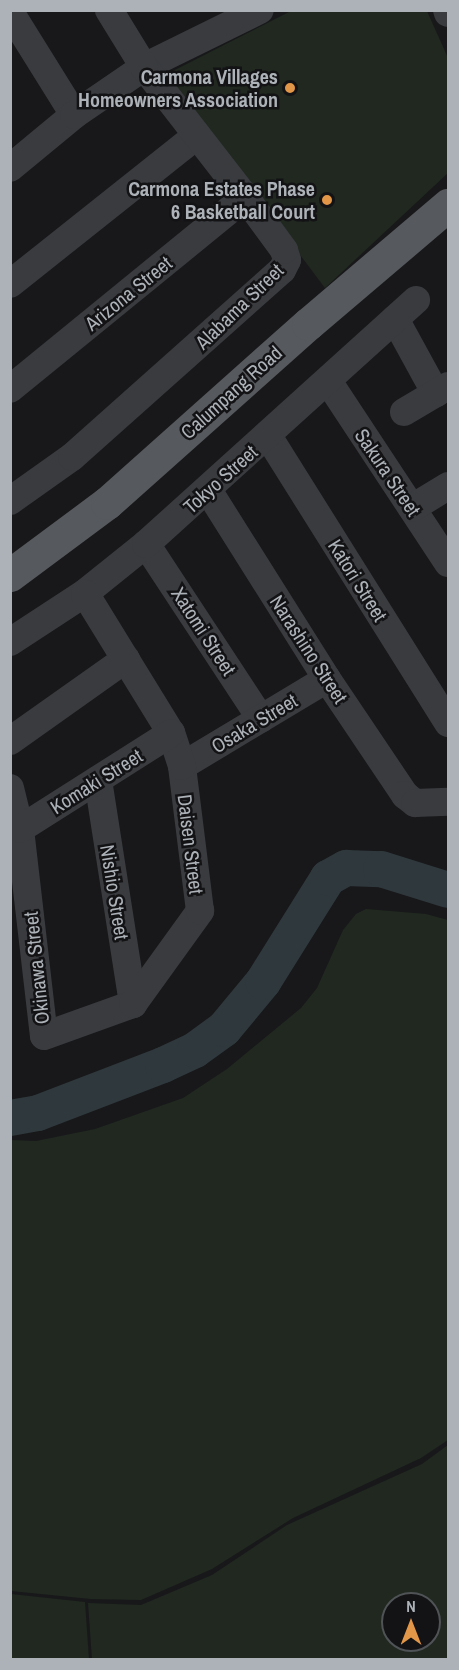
<!DOCTYPE html>
<html>
<head>
<meta charset="utf-8">
<style>
	body { margin:0 }
	#map { position:relative; width:459px; height:1670px; overflow:hidden; background:#18181a; font-family:"Archivo Narrow",sans-serif }
	div>[style] { position:absolute }
	[style*='--x'] { left:calc(var(--x)*1px); top:calc(var(--y)*1px); width:calc(var(--w)*1px); rotate:calc(var(--a)*1deg) }
	.green>* { inset:0; background:#202820 }
	.river>* { height:36px; margin:-18px; padding:0 18px; transform-origin:18px; border-radius:18px; background:#2f393d }
	.minor>* { height:28px; margin:-14px; padding:0 14px; transform-origin:14px; border-radius:14px; background:#393b3f }
	.major>* { height:33px; margin:-16.5px; padding:0 16.5px; transform-origin:16.5px; border-radius:16.5px; background:#56595d }
	.dots>* { width:16px; height:16px; translate:-50% -50%; box-sizing:border-box; border:3px solid #131315; border-radius:50% }
	span { translate:-50% -50%; white-space:nowrap; text-align:center; line-height:1.15; -webkit-text-stroke:5px #131315; paint-order:stroke }
	.poi-label { font-size:20px; color:#acb2b8; font-weight:700 }
	.right { translate:-100% -50%; text-align:right }
	.street-label { font-size:20px; color:#acb2b8 }
	.frame { position:absolute; inset:0; border:12px solid #acb2b8; pointer-events:none }
	.north { position:absolute; left:381px; top:1592px; width:60px; height:60px; box-sizing:border-box; background:#131315; border:2px solid #505356; border-radius:50%; rotate:0deg; font-size:16px; font-weight:700; line-height:24px; text-align:center; color:#acb2b8 }
	.north::after { content:''; display:block; margin:auto; width:21px; height:27px; background:#e29648; clip-path:polygon(50% 0,100% 100%,50% 72%,0 100%) }
</style>
</head>
<body>
<div id="map">
	<div class="green">
		<i style="clip-path:polygon(291px 11px,427px 11px,448px 58px,448px 173px,325px 288px,165px 75px)"></i>
		<i style="clip-path:polygon(366px 909px,426px 914px,448px 920px,448px 1440px,421px 1458px,293px 1518px,212px 1569px,141px 1600px,91px 1599px,11px 1591px,11px 1140px,36px 1141px,95px 1129px,183px 1098px,227px 1069px,301px 1008px,317px 988px,343px 930px,356px 914px)"></i>
		<i style="clip-path:polygon(evenodd,448px 1445px,448px 1659px,92px 1659px,88px 1603px,141px 1605px,212px 1575px,287px 1525px,422px 1464px,448px 1445px,393px 1604px,429px 1604px,429px 1640px,393px 1640px,393px 1604px)"></i>
		<i style="clip-path:polygon(11px 1594px,85px 1602px,89px 1659px,11px 1659px)"></i>
	</div>
	<div class="river">
		<i style="--x:10;--y:1118;--w:28;--a:-10"></i>
		<i style="--x:38;--y:1113;--w:134;--a:-21"></i>
		<i style="--x:163;--y:1065;--w:35;--a:-25"></i>
		<i style="--x:195;--y:1050;--w:36;--a:-36"></i>
		<i style="--x:224;--y:1029;--w:61;--a:-50.3"></i>
		<i style="--x:263;--y:982;--w:123;--a:-58"></i>
		<i style="--x:328;--y:878;--w:21;--a:-29"></i>
		<i style="--x:346;--y:868;--w:35;--a:2"></i>
		<i style="--x:381;--y:869;--w:70;--a:17.4"></i>
	</div>
	<div class="minor">
		<i style="--x:447;--y:10;--w:3;--a:72"></i>
		<i style="--x:10;--y:12;--w:121;--a:58.1"></i>
		<i style="--x:10;--y:168;--w:83;--a:-39.6"></i>
		<i style="--x:74;--y:115;--w:85;--a:-34.4"></i>
		<i style="--x:144;--y:67;--w:129;--a:-26.2"></i>
		<i style="--x:10;--y:284;--w:239;--a:-38.5"></i>
		<i style="--x:395;--y:319;--w:85;--a:61.3"></i>
		<i style="--x:328;--y:381;--w:218;--a:56.6"></i>
		<i style="--x:10;--y:389;--w:303;--a:-39.2"></i>
		<i style="--x:404;--y:412;--w:51;--a:-30.6"></i>
		<i style="--x:268;--y:436;--w:339;--a:57.9"></i>
		<i style="--x:208;--y:490;--w:223;--a:57.8"></i>
		<i style="--x:327;--y:679;--w:140;--a:56.1"></i>
		<i style="--x:405;--y:795;--w:13;--a:39"></i>
		<i style="--x:415;--y:803;--w:33;--a:-2"></i>
		<i style="--x:10;--y:501;--w:76;--a:-35.4"></i>
		<i style="--x:72;--y:457;--w:281;--a:-41.7"></i>
		<i style="--x:282;--y:270;--w:11;--a:-63"></i>
		<i style="--x:287;--y:260;--w:10;--a:-107"></i>
		<i style="--x:284;--y:250;--w:66;--a:-126.3"></i>
		<i style="--x:245;--y:197;--w:165;--a:-127.8"></i>
		<i style="--x:144;--y:67;--w:67;--a:-121.6"></i>
		<i style="--x:412;--y:508;--w:42;--a:-31.4"></i>
		<i style="--x:146;--y:544;--w:209;--a:56.7"></i>
		<i style="--x:10;--y:642;--w:90;--a:-33.2"></i>
		<i style="--x:85;--y:593;--w:78;--a:-38.8"></i>
		<i style="--x:146;--y:544;--w:364;--a:-42.1"></i>
		<i style="--x:10;--y:741;--w:142;--a:-35.3"></i>
		<i style="--x:182;--y:766;--w:169;--a:-31"></i>
		<i style="--x:98;--y:780;--w:227;--a:81.1"></i>
		<i style="--x:10;--y:788;--w:42;--a:76.3"></i>
		<i style="--x:20;--y:829;--w:208;--a:83.4"></i>
		<i style="--x:44;--y:1036;--w:95;--a:-19.8"></i>
		<i style="--x:133;--y:1004;--w:115;--a:-54.2"></i>
		<i style="--x:200;--y:911;--w:146;--a:-97.1"></i>
		<i style="--x:182;--y:766;--w:35;--a:-108"></i>
		<i style="--x:171;--y:733;--w:164;--a:-121.6"></i>
		<i style="--x:20;--y:829;--w:179;--a:-32.4"></i>
	</div>
	<div class="major">
		<i style="--x:10;--y:575;--w:121;--a:-36.6"></i>
		<i style="--x:107;--y:503;--w:269;--a:-41.7"></i>
		<i style="--x:308;--y:324;--w:184;--a:-40.4"></i>
	</div>
	<div class="dots">
		<i style="left:290px;top:88px;background:#e29648"></i>
		<i style="left:327px;top:200px;background:#e29648"></i>
	</div>
	<div class="poi-label">
		<span class="right" style="left:278px;top:88px">Carmona Villages<br>Homeowners Association</span>
		<span class="right" style="left:315px;top:200px">Carmona Estates Phase<br>6 Basketball Court</span>
	</div>
	<div class="street-label">
		<span style="left:128px;top:293px;rotate:-39deg">Arizona Street</span>
		<span style="left:239px;top:306px;rotate:-44deg">Alabama Street</span>
		<span style="left:231px;top:392px;rotate:-42deg">Calumpang Road</span>
		<span style="left:388px;top:472px;rotate:56deg">Sakura Street</span>
		<span style="left:220px;top:479px;rotate:-42deg">Tokyo Street</span>
		<span style="left:358px;top:580px;rotate:58deg">Katori Street</span>
		<span style="left:204px;top:631px;rotate:57deg">Xatomi Street</span>
		<span style="left:309px;top:649px;rotate:57deg">Narashino Street</span>
		<span style="left:254px;top:723px;rotate:-31deg">Osaka Street</span>
		<span style="left:96px;top:781px;rotate:-32deg">Komaki Street</span>
		<span style="left:191px;top:844px;rotate:83deg">Daisen Street</span>
		<span style="left:115px;top:892px;rotate:81deg">Nishio Street</span>
		<span style="left:36px;top:968px;rotate:-96deg">Okinawa Street</span>
	</div>
	<div class="frame"></div>
	<div class="north">N</div>
</div>
</body>
</html>
